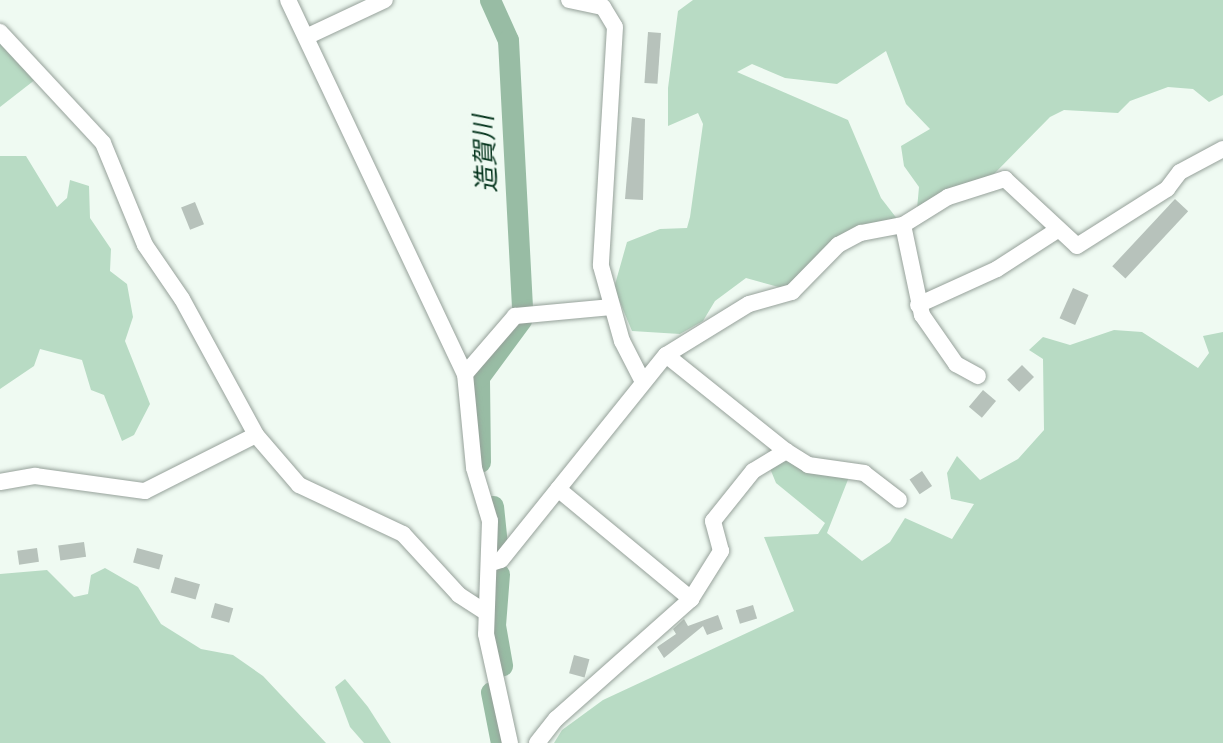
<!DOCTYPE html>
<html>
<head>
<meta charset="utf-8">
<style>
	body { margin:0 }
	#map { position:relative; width:1223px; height:743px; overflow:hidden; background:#effaf2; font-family:"Nunito Sans","Noto Sans JP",sans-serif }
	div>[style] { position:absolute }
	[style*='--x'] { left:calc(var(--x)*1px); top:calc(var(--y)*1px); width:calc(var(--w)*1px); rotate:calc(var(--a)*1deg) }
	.green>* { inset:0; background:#b8dbc4 }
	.river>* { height:21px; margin:-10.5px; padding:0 10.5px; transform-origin:10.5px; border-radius:10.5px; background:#98bca4 }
	.building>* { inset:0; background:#b7c2bb; transform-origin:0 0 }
	.roads { filter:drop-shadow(0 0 2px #96a19a) drop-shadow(0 0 2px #96a19a) }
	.minor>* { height:16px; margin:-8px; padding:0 8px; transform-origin:8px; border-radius:8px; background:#fff }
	span { translate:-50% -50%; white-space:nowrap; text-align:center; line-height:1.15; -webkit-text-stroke:7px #effaf2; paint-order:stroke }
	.water-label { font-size:26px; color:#04341c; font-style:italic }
</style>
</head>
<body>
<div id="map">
	<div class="green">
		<i style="clip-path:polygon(693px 0,1223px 0,1223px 95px,1209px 102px,1193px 89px,1168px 87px,1130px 101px,1118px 113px,1064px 110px,1050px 117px,993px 175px,917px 209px,919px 187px,904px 166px,901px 146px,930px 129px,906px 104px,886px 51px,837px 84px,785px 78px,752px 64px,737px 72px,848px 120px,881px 198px,898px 220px,848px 233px,786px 289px,746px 278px,715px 301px,703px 321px,680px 334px,632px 331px,614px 288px,627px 242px,660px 229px,687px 228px,690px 217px,703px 124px,698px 113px,668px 126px,668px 88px,678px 11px)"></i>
		<i style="clip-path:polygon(0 41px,36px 79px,0 107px)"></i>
		<i style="clip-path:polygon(0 156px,26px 156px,57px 207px,67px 198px,70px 180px,89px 186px,90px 218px,111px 249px,110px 271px,127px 284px,133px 317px,125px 341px,150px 404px,134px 435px,122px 441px,104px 395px,91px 390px,82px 360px,40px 349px,34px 366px,0 389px)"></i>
		<i style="clip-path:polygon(1114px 330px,1142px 332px,1198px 368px,1209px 353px,1203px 336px,1223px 332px,1223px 743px,554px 743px,562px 730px,603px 700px,794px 611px,764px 537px,818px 534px,825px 523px,776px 483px,769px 466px,793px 459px,849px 477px,827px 533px,862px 561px,890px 542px,905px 518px,952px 539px,974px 504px,951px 499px,947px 473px,957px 456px,980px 480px,1018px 459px,1044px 430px,1043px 359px,1029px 350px,1043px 337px,1070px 345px)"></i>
		<i style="clip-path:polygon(105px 568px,138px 587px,161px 624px,201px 649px,233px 655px,263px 676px,326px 743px,0 743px,0 574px,47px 570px,74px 597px,88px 594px,91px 575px)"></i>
		<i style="clip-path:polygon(345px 679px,368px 707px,391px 743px,364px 743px,350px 727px,335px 687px)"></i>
	</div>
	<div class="river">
		<i style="--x:490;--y:0;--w:44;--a:65.8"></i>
		<i style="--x:508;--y:40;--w:270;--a:87"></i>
		<i style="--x:480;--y:462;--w:85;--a:-90.7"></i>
		<i style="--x:479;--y:377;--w:71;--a:-53.6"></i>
		<i style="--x:493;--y:506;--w:48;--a:84.1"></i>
		<i style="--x:499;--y:574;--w:51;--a:94.5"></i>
		<i style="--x:495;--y:625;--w:41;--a:80.1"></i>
		<i style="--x:491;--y:692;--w:52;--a:78.9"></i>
	</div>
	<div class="building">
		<i style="left:648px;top:32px;width:13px;height:51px;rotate:4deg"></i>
		<i style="clip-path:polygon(632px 117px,645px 119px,643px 200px,625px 199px)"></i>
		<i style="left:1175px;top:199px;width:18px;height:92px;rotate:43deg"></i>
		<i style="left:195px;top:202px;width:24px;height:15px;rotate:68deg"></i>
		<i style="left:1073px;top:288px;width:17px;height:33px;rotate:24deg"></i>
		<i style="left:1022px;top:365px;width:17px;height:21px;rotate:45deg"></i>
		<i style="left:983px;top:390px;width:17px;height:22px;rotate:40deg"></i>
		<i style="left:922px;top:471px;width:18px;height:15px;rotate:56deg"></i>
		<i style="left:84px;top:542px;width:15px;height:26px;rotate:82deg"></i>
		<i style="left:37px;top:548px;width:14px;height:20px;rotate:82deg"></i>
		<i style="left:137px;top:548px;width:27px;height:15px;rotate:15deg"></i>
		<i style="left:175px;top:577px;width:26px;height:16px;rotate:16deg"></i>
		<i style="left:215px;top:603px;width:19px;height:15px;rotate:16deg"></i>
		<i style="left:753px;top:605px;width:14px;height:18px;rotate:73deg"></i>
		<i style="clip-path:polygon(718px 615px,723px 629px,707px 635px,703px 626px,664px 658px,657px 647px,676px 634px,673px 629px,684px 619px,688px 626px)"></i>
		<i style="left:574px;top:655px;width:16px;height:19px;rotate:15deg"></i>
	</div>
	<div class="roads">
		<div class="minor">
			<i style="--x:288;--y:0;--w:414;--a:64.7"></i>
			<i style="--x:465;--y:374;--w:94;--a:84.5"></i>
			<i style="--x:474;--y:468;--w:55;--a:73.2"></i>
			<i style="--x:490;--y:521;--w:113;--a:92"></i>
			<i style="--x:486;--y:634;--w:112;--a:77.6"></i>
			<i style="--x:569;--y:0;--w:35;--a:12"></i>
			<i style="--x:603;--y:7;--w:23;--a:59"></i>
			<i style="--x:615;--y:27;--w:239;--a:93.4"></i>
			<i style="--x:601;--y:266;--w:78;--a:74.4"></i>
			<i style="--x:622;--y:341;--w:46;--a:62.9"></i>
			<i style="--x:0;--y:32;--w:151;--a:47.1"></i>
			<i style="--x:103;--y:143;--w:110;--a:67.6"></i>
			<i style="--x:145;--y:245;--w:65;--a:55.6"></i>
			<i style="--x:182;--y:299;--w:155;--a:61.4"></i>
			<i style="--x:256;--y:435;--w:66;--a:49.3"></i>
			<i style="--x:299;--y:485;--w:115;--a:25.2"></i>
			<i style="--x:403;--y:534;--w:83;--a:47.4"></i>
			<i style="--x:459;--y:595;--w:30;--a:33"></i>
			<i style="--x:306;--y:37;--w:87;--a:-25.1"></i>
			<i style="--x:903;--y:225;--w:92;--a:78.1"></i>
			<i style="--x:922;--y:315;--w:60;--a:55.2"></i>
			<i style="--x:956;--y:364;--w:25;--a:29"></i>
			<i style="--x:918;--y:305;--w:87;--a:-24.5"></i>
			<i style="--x:997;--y:269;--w:70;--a:-32.8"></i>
			<i style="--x:666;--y:355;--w:154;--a:38.7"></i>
			<i style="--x:786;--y:451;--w:26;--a:32"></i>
			<i style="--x:808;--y:465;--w:57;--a:8.1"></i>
			<i style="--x:864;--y:473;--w:44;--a:37.6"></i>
			<i style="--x:465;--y:374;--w:77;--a:-49.2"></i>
			<i style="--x:515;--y:316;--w:97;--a:-5.3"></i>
			<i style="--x:0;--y:482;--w:36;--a:-10"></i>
			<i style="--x:35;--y:476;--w:111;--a:7.8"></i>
			<i style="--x:145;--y:491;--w:124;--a:-26.8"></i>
			<i style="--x:558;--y:489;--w:173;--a:39.6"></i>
			<i style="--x:491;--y:563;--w:10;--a:-17"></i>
			<i style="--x:501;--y:560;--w:263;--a:-51.2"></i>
			<i style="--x:666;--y:355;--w:97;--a:-31.6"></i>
			<i style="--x:749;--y:304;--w:45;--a:-15.6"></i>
			<i style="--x:792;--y:292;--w:66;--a:-45.6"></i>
			<i style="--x:838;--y:245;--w:26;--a:-28"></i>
			<i style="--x:861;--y:233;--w:43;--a:-10.8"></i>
			<i style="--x:903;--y:225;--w:53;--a:-31.9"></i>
			<i style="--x:948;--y:197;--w:60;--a:-17.5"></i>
			<i style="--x:1005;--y:179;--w:98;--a:42.9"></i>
			<i style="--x:1077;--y:246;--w:107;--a:-32.3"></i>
			<i style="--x:1167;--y:189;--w:21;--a:-53"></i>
			<i style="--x:1180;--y:172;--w:49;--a:-28.1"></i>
			<i style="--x:537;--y:743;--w:31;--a:-52"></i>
			<i style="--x:556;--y:719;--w:181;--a:-41.6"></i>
			<i style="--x:691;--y:599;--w:57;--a:-58"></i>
			<i style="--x:721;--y:551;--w:31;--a:-105"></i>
			<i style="--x:713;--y:521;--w:64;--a:-51.3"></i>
			<i style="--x:753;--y:471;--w:39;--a:-31"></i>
		</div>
	</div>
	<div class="water-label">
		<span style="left:486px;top:154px;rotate:-93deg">造賀川</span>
	</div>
</div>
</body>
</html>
